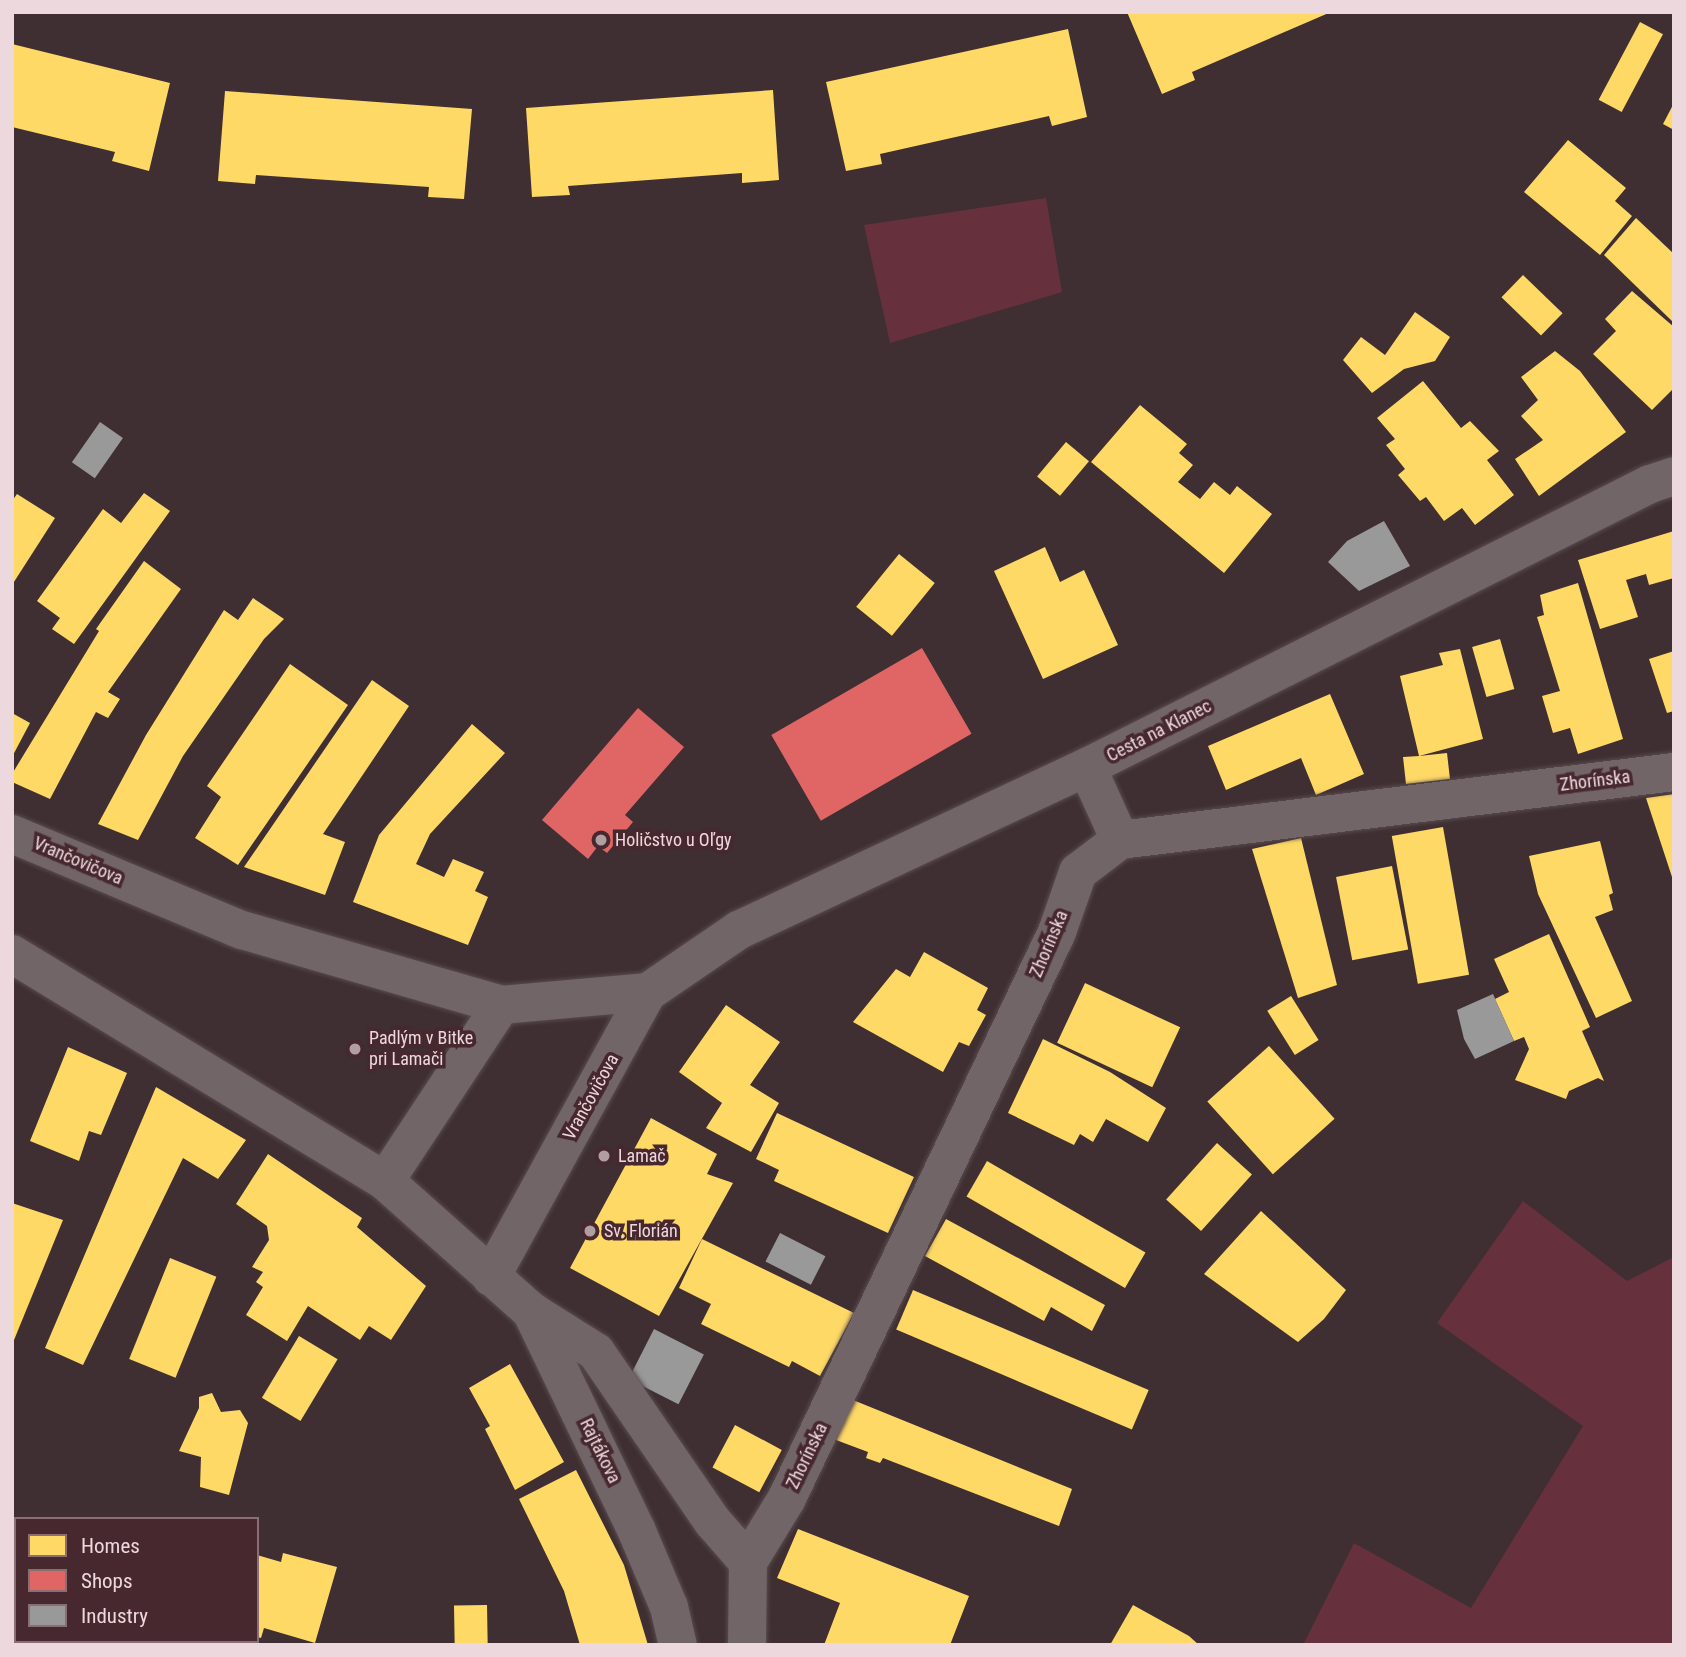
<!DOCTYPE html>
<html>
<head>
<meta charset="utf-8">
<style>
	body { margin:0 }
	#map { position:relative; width:1686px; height:1657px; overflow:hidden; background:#3f2f32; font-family:"Roboto Condensed",sans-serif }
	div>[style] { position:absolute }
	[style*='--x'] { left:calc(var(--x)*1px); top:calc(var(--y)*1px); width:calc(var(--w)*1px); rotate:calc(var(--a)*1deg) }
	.green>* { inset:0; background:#67303d }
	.homes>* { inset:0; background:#ffd966; transform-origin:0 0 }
	.shops>* { inset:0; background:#e06666; transform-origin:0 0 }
	.industry>* { inset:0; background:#999; transform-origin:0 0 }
	.roads { filter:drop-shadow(0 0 2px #594b4d) drop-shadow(0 0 2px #594b4d) }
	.minor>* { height:38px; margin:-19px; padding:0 19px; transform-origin:19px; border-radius:19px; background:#716567 }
	.dots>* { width:19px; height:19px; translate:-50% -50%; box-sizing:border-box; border:4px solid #46282e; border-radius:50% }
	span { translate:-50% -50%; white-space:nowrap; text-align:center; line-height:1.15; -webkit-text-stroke:7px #46282e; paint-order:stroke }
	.street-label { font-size:18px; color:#edd9dd }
	.poi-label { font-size:18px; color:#edd9dd }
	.left { translate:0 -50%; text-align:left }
	.frame { position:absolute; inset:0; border:14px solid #edd9dd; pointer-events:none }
	.legend { position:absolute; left:14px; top:1517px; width:245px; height:126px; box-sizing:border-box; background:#46282e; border:2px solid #896f74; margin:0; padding:9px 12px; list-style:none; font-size:21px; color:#edd9dd }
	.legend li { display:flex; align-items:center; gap:14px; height:35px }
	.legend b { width:35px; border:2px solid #896f74 }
</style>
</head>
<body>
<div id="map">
	<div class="green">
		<i style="clip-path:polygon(1046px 198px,1062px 292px,890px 343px,864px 225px)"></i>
		<i style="clip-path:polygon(1523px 1201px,1627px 1281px,1674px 1257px,1674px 1645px,1303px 1645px,1354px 1543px,1471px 1608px,1583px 1426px,1437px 1323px)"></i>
	</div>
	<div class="homes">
		<i style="clip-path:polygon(1127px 12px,1331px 12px,1192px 72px,1195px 80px,1162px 94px)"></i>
		<i style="left:1640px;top:22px;width:26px;height:88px;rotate:28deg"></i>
		<i style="clip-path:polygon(1068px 29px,1087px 117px,1052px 126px,1049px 116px,880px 154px,882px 164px,846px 171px,826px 82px)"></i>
		<i style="clip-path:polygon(12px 44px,170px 83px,149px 171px,112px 161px,115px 152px,12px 127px)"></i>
		<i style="clip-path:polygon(773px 90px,779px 180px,742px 183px,742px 173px,568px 186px,570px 195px,532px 197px,526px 108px)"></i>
		<i style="clip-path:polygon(225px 91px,472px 109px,464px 199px,428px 197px,429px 187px,256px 175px,255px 184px,218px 181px)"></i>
		<i style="clip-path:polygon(1674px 103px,1674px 130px,1663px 124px)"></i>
		<i style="clip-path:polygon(1568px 140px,1626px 188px,1615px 201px,1632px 216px,1600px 255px,1524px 192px)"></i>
		<i style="clip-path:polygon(1636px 218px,1674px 254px,1674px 323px,1604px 255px)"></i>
		<i style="left:1523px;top:275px;width:55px;height:31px;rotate:44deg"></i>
		<i style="clip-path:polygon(1632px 291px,1674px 327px,1674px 388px,1652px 410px,1593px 354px,1616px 331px,1605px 319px)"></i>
		<i style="clip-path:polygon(1415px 312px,1450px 337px,1435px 361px,1404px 369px,1372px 393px,1343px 360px,1361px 337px,1385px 355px)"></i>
		<i style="clip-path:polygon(1555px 351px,1580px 371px,1626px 432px,1539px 496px,1515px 459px,1543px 440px,1521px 416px,1538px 400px,1521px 377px)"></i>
		<i style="clip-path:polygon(1423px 381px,1461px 428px,1470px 421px,1499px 451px,1487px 460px,1514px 495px,1475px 525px,1462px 508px,1444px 521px,1426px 497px,1420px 501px,1398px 475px,1405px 469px,1386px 445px,1395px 439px,1377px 418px)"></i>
		<i style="clip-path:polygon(1140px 405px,1187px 444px,1179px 453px,1193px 465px,1178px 482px,1200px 499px,1214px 482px,1230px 495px,1237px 486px,1272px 514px,1224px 573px,1091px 462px)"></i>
		<i style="left:1066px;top:442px;width:30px;height:45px;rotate:40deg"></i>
		<i style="clip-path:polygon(144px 493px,170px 511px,74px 644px,52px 629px,60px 618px,37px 601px,103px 509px,121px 523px)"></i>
		<i style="clip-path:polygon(17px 494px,55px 518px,12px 585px,12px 501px)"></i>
		<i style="clip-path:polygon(1674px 531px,1674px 578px,1649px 585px,1646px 574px,1626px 580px,1638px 617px,1600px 629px,1578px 560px)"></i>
		<i style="clip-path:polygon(1045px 547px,1060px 582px,1084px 570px,1118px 645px,1043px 679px,994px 571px)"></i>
		<i style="left:899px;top:554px;width:46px;height:68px;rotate:39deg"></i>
		<i style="clip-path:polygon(144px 561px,181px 589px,108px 692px,120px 699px,108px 718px,96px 712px,50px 799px,12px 782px,12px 774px,99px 631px,96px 629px)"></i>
		<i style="clip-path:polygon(1578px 583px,1623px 739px,1578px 754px,1570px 728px,1553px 733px,1542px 696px,1560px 691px,1537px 617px,1544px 615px,1540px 595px)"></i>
		<i style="clip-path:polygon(253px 598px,284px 619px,264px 639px,183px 756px,138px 840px,98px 824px,146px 735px,224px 610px,238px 620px)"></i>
		<i style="left:1500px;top:639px;width:52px;height:29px;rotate:74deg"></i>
		<i style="clip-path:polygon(1460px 649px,1483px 739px,1419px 756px,1447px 753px,1450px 779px,1406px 784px,1403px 757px,1419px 756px,1400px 676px,1443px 665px,1439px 653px)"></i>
		<i style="clip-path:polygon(1674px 651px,1674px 711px,1667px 713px,1649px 659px)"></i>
		<i style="clip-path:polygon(290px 664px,348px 705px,238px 865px,195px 838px,221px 797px,207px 786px)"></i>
		<i style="clip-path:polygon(372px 680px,409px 706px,323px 834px,345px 842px,325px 895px,244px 867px)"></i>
		<i style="clip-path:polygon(1330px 694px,1364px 774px,1316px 795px,1301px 758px,1226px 790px,1208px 746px)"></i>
		<i style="clip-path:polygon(12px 713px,30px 723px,12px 757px)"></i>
		<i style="clip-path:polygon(472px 724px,505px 753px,430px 834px,416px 864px,444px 877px,453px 859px,484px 872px,475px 891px,488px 897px,468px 945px,353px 902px,379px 835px)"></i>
		<i style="clip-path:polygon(1674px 794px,1674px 883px,1646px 798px)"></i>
		<i style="left:1443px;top:827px;width:150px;height:52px;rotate:80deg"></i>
		<i style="clip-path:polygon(1301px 838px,1337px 985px,1298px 998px,1252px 849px)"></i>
		<i style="clip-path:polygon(1600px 841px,1613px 893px,1609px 895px,1613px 910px,1595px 917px,1632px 1001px,1596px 1018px,1538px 894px,1529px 856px)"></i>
		<i style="left:1392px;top:866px;width:85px;height:57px;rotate:79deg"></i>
		<i style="clip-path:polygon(1549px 934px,1590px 1027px,1582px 1031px,1604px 1081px,1598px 1078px,1569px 1091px,1566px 1099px,1515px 1080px,1529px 1049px,1524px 1037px,1514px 1041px,1495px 999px,1509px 992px,1494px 959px)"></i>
		<i style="clip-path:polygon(924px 952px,988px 988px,977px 1010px,986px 1015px,969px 1046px,959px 1042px,943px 1072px,853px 1022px,896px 969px,910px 977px)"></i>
		<i style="left:1085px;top:983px;width:105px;height:66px;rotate:25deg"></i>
		<i style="left:1291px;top:996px;width:52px;height:28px;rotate:58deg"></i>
		<i style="clip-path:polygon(726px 1005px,780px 1042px,750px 1085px,779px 1103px,751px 1152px,706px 1128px,722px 1103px,679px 1072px)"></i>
		<i style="clip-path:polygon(1043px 1039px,1110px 1072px,1166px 1108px,1148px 1142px,1106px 1119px,1093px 1142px,1080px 1134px,1074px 1145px,1008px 1113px)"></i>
		<i style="left:1269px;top:1046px;width:98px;height:83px;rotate:48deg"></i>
		<i style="clip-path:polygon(68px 1047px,127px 1073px,101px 1135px,89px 1131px,79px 1161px,30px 1141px)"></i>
		<i style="clip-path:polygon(156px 1087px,246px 1140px,218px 1179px,183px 1158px,83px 1365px,45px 1348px)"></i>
		<i style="clip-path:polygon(777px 1113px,914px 1177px,888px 1233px,774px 1181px,779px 1170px,756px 1159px)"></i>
		<i style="clip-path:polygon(651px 1118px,717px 1154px,707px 1174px,733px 1183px,659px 1316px,570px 1268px)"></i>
		<i style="left:1217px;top:1143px;width:47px;height:76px;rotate:42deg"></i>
		<i style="clip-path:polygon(268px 1154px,362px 1218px,357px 1227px,426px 1286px,391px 1340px,369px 1326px,360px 1340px,308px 1306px,287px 1341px,246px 1315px,263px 1287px,256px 1282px,263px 1272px,252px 1267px,269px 1240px,267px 1226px,236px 1204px)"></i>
		<i style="left:987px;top:1161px;width:183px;height:41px;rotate:30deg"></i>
		<i style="clip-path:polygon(12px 1203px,63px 1220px,12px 1345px)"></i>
		<i style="clip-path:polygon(1261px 1211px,1346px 1290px,1324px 1319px,1298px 1342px,1204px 1274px)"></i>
		<i style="clip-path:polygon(946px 1219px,1105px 1305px,1092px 1331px,1051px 1307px,1044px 1321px,925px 1256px)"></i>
		<i style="clip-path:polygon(702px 1239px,854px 1313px,820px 1376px,792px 1361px,789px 1367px,701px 1324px,711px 1304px,679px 1288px)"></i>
		<i style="left:170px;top:1258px;width:50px;height:109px;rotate:22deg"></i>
		<i style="left:913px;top:1290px;width:256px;height:43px;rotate:23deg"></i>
		<i style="left:299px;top:1336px;width:45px;height:72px;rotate:31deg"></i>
		<i style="clip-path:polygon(510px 1364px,564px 1462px,515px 1490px,485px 1429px,490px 1426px,469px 1388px)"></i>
		<i style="clip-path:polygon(212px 1393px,221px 1412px,240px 1410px,248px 1423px,229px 1495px,200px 1487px,201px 1457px,179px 1451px,199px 1408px,199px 1397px)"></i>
		<i style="clip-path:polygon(853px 1400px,1072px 1489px,1059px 1526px,883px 1458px,880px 1463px,866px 1458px,868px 1452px,836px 1440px)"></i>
		<i style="left:735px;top:1425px;width:53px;height:48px;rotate:28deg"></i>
		<i style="clip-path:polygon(576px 1470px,624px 1565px,648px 1645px,580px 1645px,564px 1591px,519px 1499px)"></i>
		<i style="clip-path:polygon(798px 1529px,969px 1596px,950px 1645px,824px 1645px,840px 1603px,777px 1578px)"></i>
		<i style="clip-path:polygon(283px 1553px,337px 1567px,315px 1643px,264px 1628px,261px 1638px,257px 1637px,257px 1555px,281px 1562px)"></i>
		<i style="left:487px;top:1605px;width:40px;height:33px;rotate:89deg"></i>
		<i style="clip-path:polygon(1133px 1605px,1189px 1636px,1199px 1645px,1110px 1645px)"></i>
	</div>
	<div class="shops">
		<i style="left:922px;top:648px;width:99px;height:174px;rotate:60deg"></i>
		<i style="clip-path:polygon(638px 708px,684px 747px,625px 815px,633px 822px,607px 853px,598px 846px,588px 859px,542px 820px)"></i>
	</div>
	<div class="industry">
		<i style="left:100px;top:422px;width:28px;height:49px;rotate:35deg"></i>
		<i style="clip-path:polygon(1384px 521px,1410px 566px,1359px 591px,1328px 562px,1347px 541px)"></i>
		<i style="clip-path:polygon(1493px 994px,1514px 1041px,1475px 1059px,1464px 1039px,1457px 1010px)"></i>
		<i style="left:780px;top:1233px;width:51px;height:32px;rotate:27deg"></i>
		<i style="left:654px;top:1329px;width:56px;height:56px;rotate:27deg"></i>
	</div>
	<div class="roads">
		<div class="minor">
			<i style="--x:1087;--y:767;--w:80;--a:65.7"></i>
			<i style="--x:12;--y:834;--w:249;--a:22.7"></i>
			<i style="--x:242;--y:930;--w:270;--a:16.1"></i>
			<i style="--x:501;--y:1005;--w:148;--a:-5.1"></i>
			<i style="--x:12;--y:954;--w:437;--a:31.3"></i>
			<i style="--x:385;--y:1181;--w:195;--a:41.7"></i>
			<i style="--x:531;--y:1311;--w:242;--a:64.3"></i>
			<i style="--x:636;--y:1529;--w:85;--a:67.1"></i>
			<i style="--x:669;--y:1607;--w:39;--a:77"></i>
			<i style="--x:385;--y:1181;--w:211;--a:-56.6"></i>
			<i style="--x:491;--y:1277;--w:325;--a:-61.2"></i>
			<i style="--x:648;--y:992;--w:110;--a:-34.3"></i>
			<i style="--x:739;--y:930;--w:384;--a:-25.1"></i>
			<i style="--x:1087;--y:767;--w:630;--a:-26.69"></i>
			<i style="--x:1650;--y:484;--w:25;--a:-18"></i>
			<i style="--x:531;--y:1311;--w:77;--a:32.2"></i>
			<i style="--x:596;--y:1352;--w:206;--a:55.5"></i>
			<i style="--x:713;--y:1522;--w:53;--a:48.8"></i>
			<i style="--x:748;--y:1562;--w:83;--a:90.7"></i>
			<i style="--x:748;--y:1562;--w:75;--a:-58.6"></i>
			<i style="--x:787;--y:1498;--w:627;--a:-64.5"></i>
			<i style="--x:1057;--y:932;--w:64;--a:-70.7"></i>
			<i style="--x:1078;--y:872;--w:53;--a:-37.3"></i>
			<i style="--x:1120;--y:840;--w:558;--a:-7"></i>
		</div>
	</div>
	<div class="dots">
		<i style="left:601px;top:840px;background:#b09ea1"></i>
		<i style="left:355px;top:1049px;background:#b09ea1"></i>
		<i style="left:604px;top:1156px;background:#b09ea1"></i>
		<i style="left:590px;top:1231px;background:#b09ea1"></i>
	</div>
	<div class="street-label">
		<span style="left:1159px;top:731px;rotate:-27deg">Cesta na Klanec</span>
		<span style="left:1595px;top:781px;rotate:-7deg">Zhorínska</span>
		<span style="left:78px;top:861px;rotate:23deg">Vrančovičova</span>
		<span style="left:1049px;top:944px;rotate:-67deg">Zhorínska</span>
		<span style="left:591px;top:1097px;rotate:-61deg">Vrančovičova</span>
		<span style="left:600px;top:1451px;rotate:64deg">Rajtákova</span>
		<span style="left:807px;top:1456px;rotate:-64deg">Zhorínska</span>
	</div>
	<div class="poi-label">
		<span class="left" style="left:615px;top:840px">Holičstvo u Oľgy</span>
		<span class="left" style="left:369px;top:1049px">Padlým v Bitke<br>pri Lamači</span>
		<span class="left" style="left:618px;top:1156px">Lamač</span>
		<span class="left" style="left:604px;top:1231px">Sv. Florián</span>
	</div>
	<div class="frame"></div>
	<ul class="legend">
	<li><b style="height:19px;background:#ffd966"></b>Homes</li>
	<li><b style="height:19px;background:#e06666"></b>Shops</li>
	<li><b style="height:19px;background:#999"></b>Industry</li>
	</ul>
</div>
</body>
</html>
